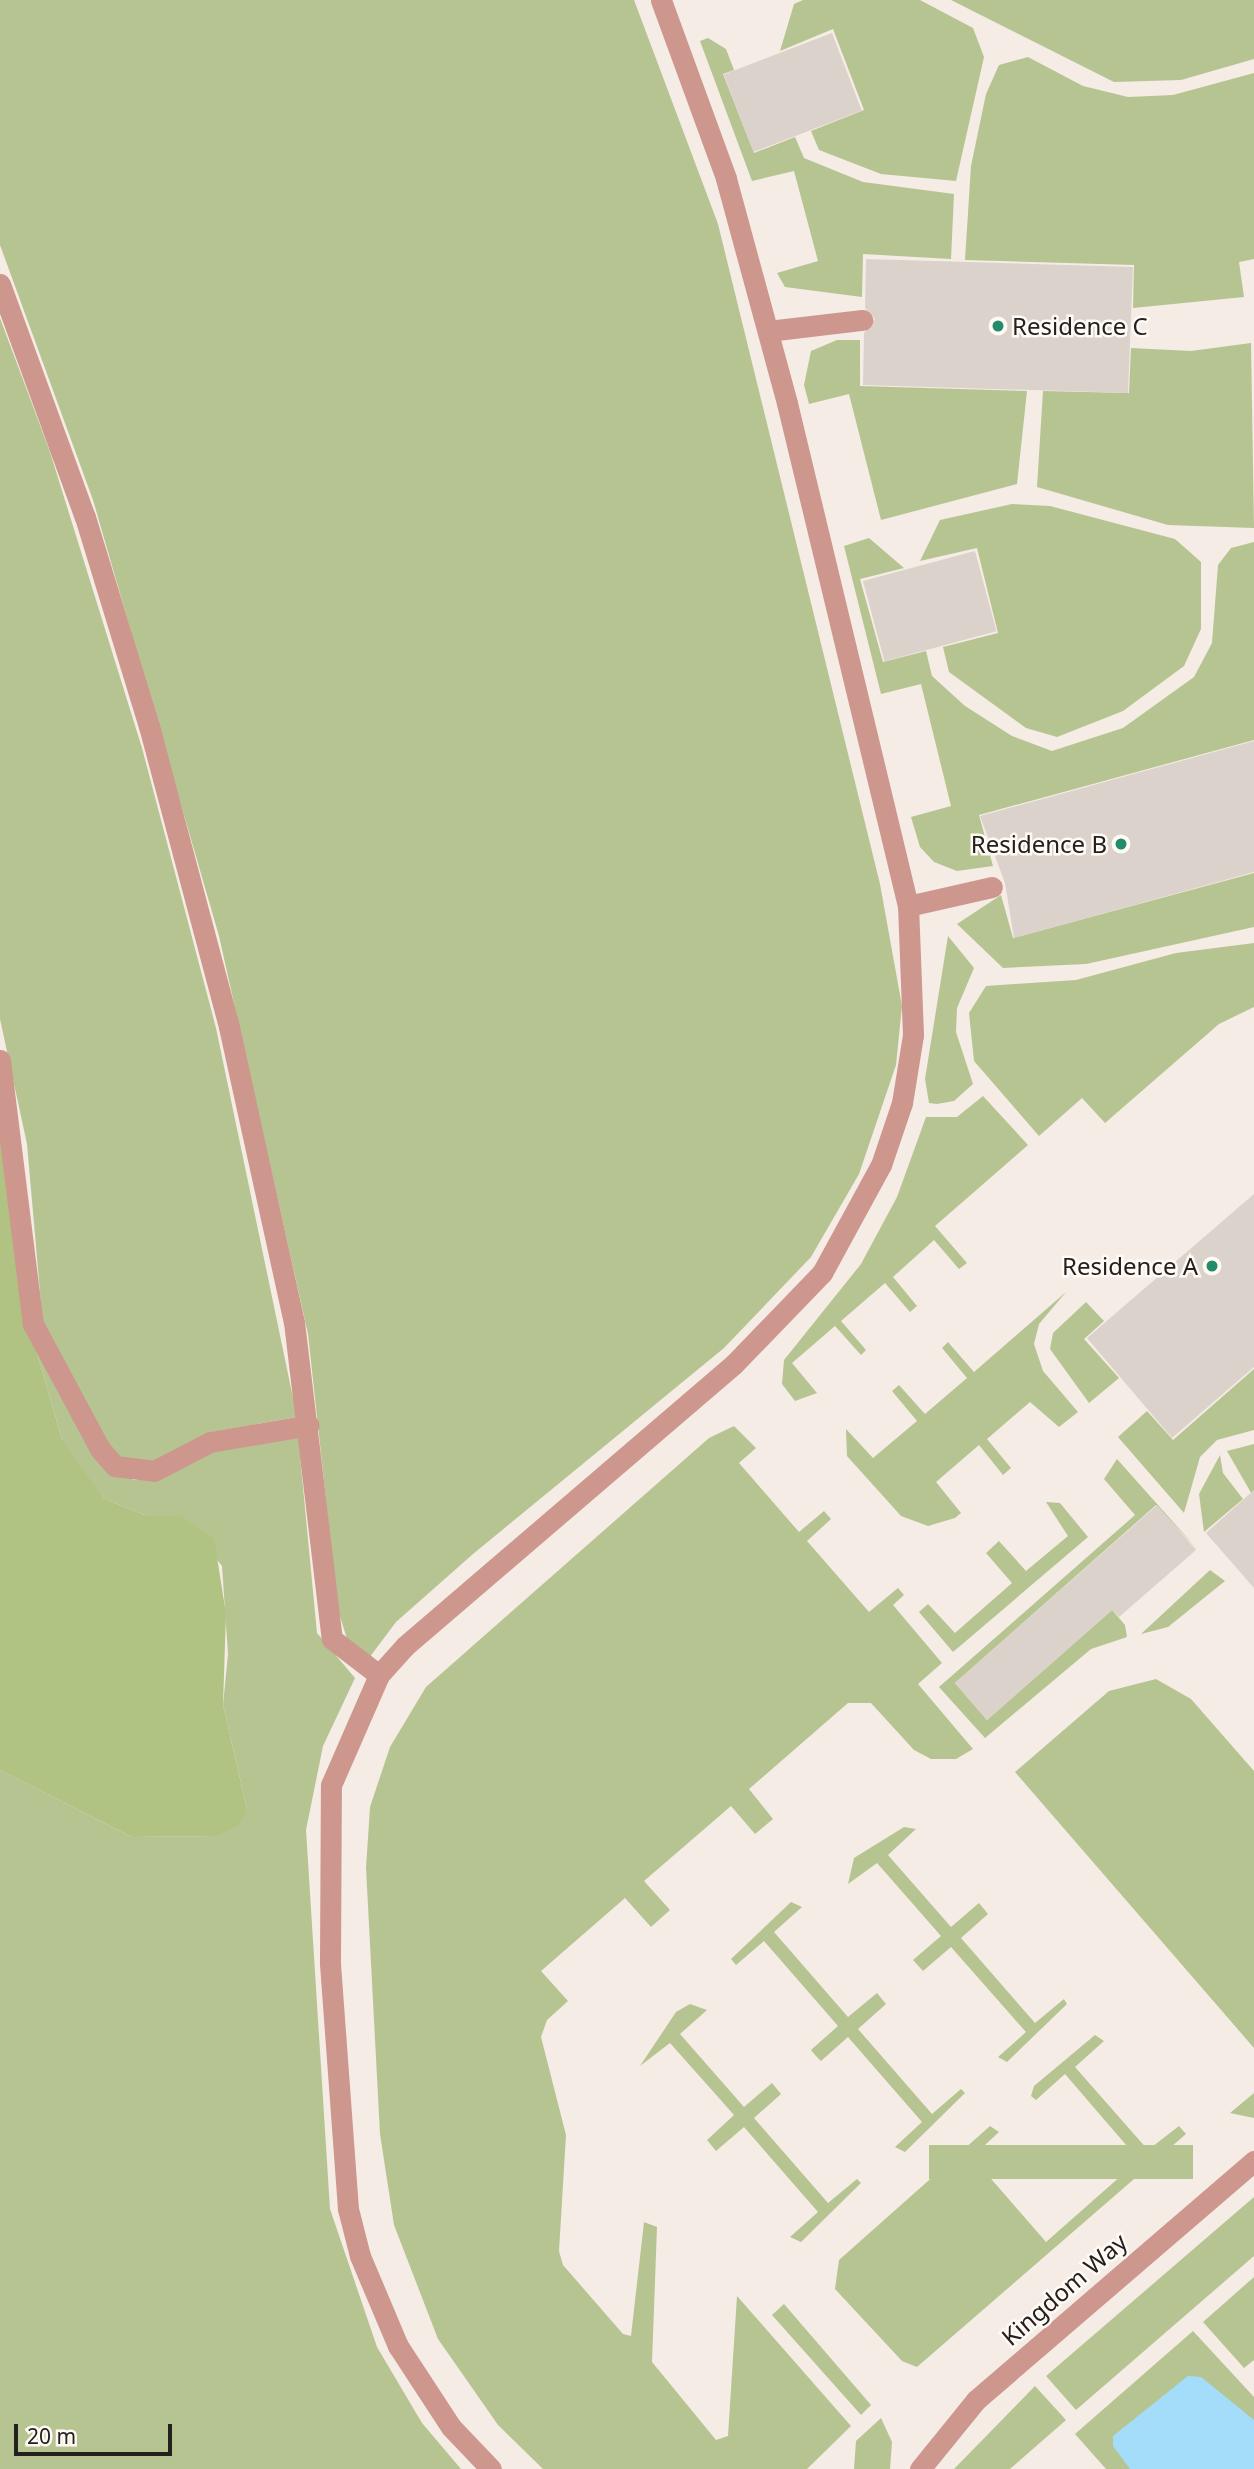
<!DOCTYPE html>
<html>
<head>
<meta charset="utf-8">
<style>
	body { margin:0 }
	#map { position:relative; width:1254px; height:2469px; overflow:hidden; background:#f5ece5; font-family:"Noto Sans",sans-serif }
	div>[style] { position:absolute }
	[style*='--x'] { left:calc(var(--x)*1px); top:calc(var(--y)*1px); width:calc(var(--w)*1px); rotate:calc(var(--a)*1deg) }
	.green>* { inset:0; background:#b6c492; transform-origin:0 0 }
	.forest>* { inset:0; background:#b1c382 }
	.water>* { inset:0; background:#a3ddfa }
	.building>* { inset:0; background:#dad2cb; transform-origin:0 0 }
	.lane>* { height:21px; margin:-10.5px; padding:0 10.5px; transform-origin:10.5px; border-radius:10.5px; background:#cd978e }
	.street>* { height:21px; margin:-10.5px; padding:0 10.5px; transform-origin:10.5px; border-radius:10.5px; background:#cd978e }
	.dots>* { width:19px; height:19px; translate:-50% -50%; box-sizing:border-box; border:4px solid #fffaf5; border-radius:50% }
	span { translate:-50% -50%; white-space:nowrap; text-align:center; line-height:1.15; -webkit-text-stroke:5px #fffaf5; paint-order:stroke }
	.poi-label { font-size:24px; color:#23201e }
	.left { translate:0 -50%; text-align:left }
	.right { translate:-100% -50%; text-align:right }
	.street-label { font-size:24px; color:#23201e }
	.scale { position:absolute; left:14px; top:2424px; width:158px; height:32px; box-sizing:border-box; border:4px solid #23201e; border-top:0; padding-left:9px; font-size:21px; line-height:24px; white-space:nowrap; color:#23201e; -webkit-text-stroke:5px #fffaf5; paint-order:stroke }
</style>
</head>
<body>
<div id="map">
	<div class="green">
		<i style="clip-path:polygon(0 0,634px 0,718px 224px,880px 884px,902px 1006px,896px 1065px,859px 1174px,811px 1257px,724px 1348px,473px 1554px,396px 1622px,369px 1658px,347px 1639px,338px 1610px,308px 1334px,219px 936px,93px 500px,0 245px)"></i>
		<i style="clip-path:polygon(803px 0,920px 0,973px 28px,984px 57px,956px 181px,881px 174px,819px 150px,811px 131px,864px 110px,833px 29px,780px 51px,794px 4px)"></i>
		<i style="clip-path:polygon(951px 0,1254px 0,1254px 59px,1181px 80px,1114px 82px)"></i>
		<i style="clip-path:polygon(708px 38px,726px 49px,734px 70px,723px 74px,754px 153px,795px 137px,804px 158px,863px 182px,954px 194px,951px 259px,863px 254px,862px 297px,785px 287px,777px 273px,818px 261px,794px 171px,752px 181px,700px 41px)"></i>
		<i style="clip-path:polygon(1028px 57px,1083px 86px,1128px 97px,1173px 95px,1254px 73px,1254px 259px,1239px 262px,1244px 297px,1133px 308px,1134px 265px,965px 260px,971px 166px,986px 94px,999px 65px)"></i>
		<i style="clip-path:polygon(0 318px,50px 452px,142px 748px,216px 1028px,297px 1417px,212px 1432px,158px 1464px,124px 1460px,108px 1446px,43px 1326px,27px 1144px,0 1019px)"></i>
		<i style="clip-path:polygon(837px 340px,860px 340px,860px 386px,1027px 391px,1017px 484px,881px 520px,849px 394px,809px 404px,804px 385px,811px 351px)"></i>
		<i style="clip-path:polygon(1251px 343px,1254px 528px,1168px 525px,1037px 487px,1043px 391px,1129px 393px,1131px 348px,1191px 351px)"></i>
		<i style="clip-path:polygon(1012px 504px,1050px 506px,1175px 539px,1201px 562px,1201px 629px,1184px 666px,1123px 711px,1057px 737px,1026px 728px,949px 672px,943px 647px,998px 633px,977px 548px,920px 561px,940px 520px)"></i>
		<i style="clip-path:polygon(869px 538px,904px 568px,860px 579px,883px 662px,926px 651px,932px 676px,965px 706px,1012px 736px,1052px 751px,1123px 728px,1194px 677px,1212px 643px,1218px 565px,1231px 548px,1254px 542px,1254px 740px,979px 815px,993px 866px,957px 871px,934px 862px,920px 847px,911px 817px,951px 806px,921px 684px,881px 694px,844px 546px)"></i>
		<i style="clip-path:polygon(1254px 873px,1254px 927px,1086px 964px,1003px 968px,957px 924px,1001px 895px,1013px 938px)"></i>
		<i style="clip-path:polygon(948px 936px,974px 968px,957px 1008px,956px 1032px,973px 1084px,954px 1101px,937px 1104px,929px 1103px,925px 1079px)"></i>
		<i style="clip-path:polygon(1254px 943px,1254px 1007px,1219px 1024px,1105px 1123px,1082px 1098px,1039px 1136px,974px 1061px,969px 1013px,986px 986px,1076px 980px,1176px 953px)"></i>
		<i style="clip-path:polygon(983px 1096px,1028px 1145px,935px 1226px,967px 1263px,959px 1269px,934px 1240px,893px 1277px,917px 1306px,910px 1312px,885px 1283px,841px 1321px,866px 1350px,861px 1355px,835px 1326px,792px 1363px,817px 1393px,795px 1401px,782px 1384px,784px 1360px,861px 1264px,897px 1197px,926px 1117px,957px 1117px)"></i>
		<i style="clip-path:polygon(1066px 1292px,1039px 1324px,1034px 1344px,1043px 1371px,1078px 1412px,1059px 1427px,1030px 1402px,987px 1439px,1011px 1468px,1003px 1475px,979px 1445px,936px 1482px,961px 1513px,955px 1518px,928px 1526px,901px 1516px,847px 1456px,846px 1429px,873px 1458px,917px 1421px,892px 1391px,899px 1385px,925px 1414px,967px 1378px,942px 1348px,948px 1342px,974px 1372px)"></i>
		<i style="clip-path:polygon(1086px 1302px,1104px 1321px,1084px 1339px,1119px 1378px,1089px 1403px,1050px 1349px,1053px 1333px)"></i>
		<i style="clip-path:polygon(34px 1343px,123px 1475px,134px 1480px,162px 1479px,213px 1449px,298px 1435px,317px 1633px,355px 1678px,323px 1746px,306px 1830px,330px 2209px,377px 2347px,422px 2423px,461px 2469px,0 2469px,0 1770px,132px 1837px,216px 1836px,247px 1809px,223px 1705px,228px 1654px,222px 1566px,181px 1516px,147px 1516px,103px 1498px,85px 1481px,62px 1439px)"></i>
		<i style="clip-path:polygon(1254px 1369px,1254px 1430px,1217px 1440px,1200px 1457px,1184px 1513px,1118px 1437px,1147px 1411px,1173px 1440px)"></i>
		<i style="clip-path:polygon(734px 1426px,756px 1448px,739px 1463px,799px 1532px,824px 1511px,831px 1519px,807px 1541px,869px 1612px,898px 1588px,904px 1595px,893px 1605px,942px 1663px,918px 1684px,973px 1749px,956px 1759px,931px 1759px,914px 1750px,871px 1703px,848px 1703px,749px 1789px,773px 1819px,755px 1834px,731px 1806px,644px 1881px,670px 1910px,651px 1927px,625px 1898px,541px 1971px,568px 2001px,547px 2020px,541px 2037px,566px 2135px,559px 2251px,563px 2265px,623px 2334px,631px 2336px,644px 2222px,657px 2227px,652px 2362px,716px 2440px,728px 2436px,737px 2296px,851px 2426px,807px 2469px,543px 2469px,498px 2425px,438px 2339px,394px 2225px,380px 2134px,366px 1868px,370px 1807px,390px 1747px,426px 1687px,709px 1438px)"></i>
		<i style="clip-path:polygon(1254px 1444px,1254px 1498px,1227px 1451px)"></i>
		<i style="clip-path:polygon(1220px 1455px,1223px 1473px,1243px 1499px,1204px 1532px,1199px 1494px)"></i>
		<i style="clip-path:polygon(1117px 1459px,1198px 1550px,1156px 1505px,955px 1683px,987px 1720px,1112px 1610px,1125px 1625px,1127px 1637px,1091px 1649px,985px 1738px,939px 1687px,1135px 1515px,1104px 1479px)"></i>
		<i style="clip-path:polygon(1046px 1502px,1060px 1503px,1088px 1537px,953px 1652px,919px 1612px,928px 1604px,955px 1633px,1012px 1583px,986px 1553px,999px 1541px,1026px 1571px,1068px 1536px)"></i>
		<i style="clip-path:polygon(1210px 1570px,1225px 1581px,1168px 1627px,1141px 1634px)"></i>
		<i style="clip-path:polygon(1156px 1679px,1191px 1699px,1254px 1771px,1254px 2048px,1015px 1772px,1109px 1691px)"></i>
		<i style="clip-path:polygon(904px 1827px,916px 1829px,888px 1855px,951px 1927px,979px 1903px,988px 1914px,961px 1938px,1035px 2023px,1064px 1999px,1067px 2004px,1007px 2062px,998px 2057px,1026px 2032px,951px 1947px,923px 1971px,913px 1960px,941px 1936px,877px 1863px,848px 1884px,854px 1858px)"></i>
		<i style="clip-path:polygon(791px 1902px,802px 1907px,774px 1932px,848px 2017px,877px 1993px,886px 2004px,858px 2029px,932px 2114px,961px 2089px,965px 2093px,905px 2152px,895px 2147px,922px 2122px,848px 2037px,821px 2061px,816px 2056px,811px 2050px,838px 2026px,764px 1941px,736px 1965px,731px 1959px)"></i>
		<i style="clip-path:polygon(690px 2004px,707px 2010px,680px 2034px,744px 2107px,772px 2083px,781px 2094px,754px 2118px,828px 2203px,857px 2179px,861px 2183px,801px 2242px,790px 2237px,818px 2212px,744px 2127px,716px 2151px,707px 2140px,734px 2115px,670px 2043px,640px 2066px,676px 2012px)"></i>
		<i style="clip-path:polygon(1095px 2035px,1104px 2041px,1075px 2067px,1148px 2150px,1179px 2126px,1186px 2134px,917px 2367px,902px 2361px,835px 2289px,839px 2260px,990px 2126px,999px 2132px,972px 2157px,1046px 2242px,1139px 2160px,1065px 2074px,1036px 2100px,1031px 2096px,1034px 2086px)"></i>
		<i style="clip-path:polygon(1254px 2093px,1254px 2118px,1230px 2113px)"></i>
		<i style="left:1193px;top:2145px;width:34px;height:264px;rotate:90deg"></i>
		<i style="clip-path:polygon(1254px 2197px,1254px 2256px,1076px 2410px,1046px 2376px)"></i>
		<i style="clip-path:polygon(1254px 2277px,1254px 2360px,1244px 2368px,1203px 2322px)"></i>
		<i style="clip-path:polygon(784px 2304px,871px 2405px,861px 2415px,772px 2315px)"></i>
		<i style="clip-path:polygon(1193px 2331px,1254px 2397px,1254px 2469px,1106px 2469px,1075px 2434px)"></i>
		<i style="clip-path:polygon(1035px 2386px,1066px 2420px,1010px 2469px,954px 2469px)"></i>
		<i style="clip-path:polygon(881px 2418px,892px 2442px,890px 2469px,854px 2469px,856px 2441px)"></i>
	</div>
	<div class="forest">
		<i style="clip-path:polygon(0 1115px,34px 1343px,62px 1439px,103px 1498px,147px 1516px,181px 1516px,214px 1538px,226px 1614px,223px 1705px,247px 1809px,239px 1825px,216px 1836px,132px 1837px,0 1770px)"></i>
	</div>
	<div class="water">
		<i style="clip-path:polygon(1188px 2376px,1201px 2377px,1254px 2420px,1254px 2469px,1130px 2469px,1113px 2446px,1113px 2436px)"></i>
	</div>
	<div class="building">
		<i style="left:832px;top:33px;width:83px;height:116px;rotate:69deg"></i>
		<i style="clip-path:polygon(866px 259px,1133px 267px,1128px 393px,863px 385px,864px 333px,875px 319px,865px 308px)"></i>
		<i style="left:975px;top:551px;width:83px;height:116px;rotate:75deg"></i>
		<i style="clip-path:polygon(1254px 741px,1254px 872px,1014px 938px,1005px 883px,980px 816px)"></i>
		<i style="clip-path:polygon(1254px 1194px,1254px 1367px,1172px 1438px,1087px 1338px)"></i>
		<i style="clip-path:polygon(1254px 1490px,1254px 1588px,1206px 1533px)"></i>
		<i style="clip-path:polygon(1157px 1505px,1196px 1550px,1119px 1617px,1112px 1610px,987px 1720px,955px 1683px)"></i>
	</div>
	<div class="lane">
		<i style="--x:0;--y:284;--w:248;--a:70"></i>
		<i style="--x:85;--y:517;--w:219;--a:73"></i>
		<i style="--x:149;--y:726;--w:311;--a:75.1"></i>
		<i style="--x:229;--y:1027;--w:302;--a:77.6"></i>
		<i style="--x:294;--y:1322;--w:319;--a:83.2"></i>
		<i style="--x:332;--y:1639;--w:59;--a:37.5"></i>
		<i style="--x:768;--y:331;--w:95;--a:-6.7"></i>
		<i style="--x:908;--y:906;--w:86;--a:-12.7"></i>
		<i style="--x:0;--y:1060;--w:266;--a:82.9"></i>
		<i style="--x:33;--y:1324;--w:142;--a:61.8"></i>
		<i style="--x:100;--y:1449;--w:23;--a:49"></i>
		<i style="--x:115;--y:1466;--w:39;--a:7"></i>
		<i style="--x:154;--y:1471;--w:63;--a:-27.4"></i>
		<i style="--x:210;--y:1442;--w:100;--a:-9.7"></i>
		<i style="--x:491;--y:2469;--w:58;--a:-133.6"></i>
		<i style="--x:451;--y:2427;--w:97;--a:-123.2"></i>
		<i style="--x:398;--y:2346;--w:98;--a:-112.9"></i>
		<i style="--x:360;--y:2256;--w:49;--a:-104.3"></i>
		<i style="--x:348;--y:2209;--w:248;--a:-94.2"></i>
		<i style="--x:330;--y:1962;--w:177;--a:-89.7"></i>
		<i style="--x:331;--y:1785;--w:120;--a:-66.4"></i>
		<i style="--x:379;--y:1675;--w:39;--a:-48"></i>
		<i style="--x:405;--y:1646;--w:433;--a:-40.6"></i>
		<i style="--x:734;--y:1364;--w:127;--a:-46"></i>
		<i style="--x:822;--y:1273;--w:123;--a:-61.4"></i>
		<i style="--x:881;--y:1165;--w:65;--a:-71.3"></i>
		<i style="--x:902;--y:1103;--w:69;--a:-80.8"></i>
		<i style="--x:913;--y:1035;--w:129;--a:-92.2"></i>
		<i style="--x:908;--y:906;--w:517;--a:-103.53"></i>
		<i style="--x:787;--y:403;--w:233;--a:-105.2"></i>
		<i style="--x:726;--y:178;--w:189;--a:-110.1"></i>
	</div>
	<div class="street">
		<i style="--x:920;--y:2469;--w:89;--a:-50.9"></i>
		<i style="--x:976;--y:2400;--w:367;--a:-40.7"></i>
	</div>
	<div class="dots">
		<i style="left:998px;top:326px;background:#248c69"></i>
		<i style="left:1121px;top:844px;background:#248c69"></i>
		<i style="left:1212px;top:1266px;background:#248c69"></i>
	</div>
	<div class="poi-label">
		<span class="left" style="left:1012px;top:326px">Residence C</span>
		<span class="right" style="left:1107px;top:844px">Residence B</span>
		<span class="right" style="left:1198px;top:1266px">Residence A</span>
	</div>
	<div class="street-label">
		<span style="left:1064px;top:2289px;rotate:-41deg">Kingdom Way</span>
	</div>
	<div class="scale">20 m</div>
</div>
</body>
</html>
